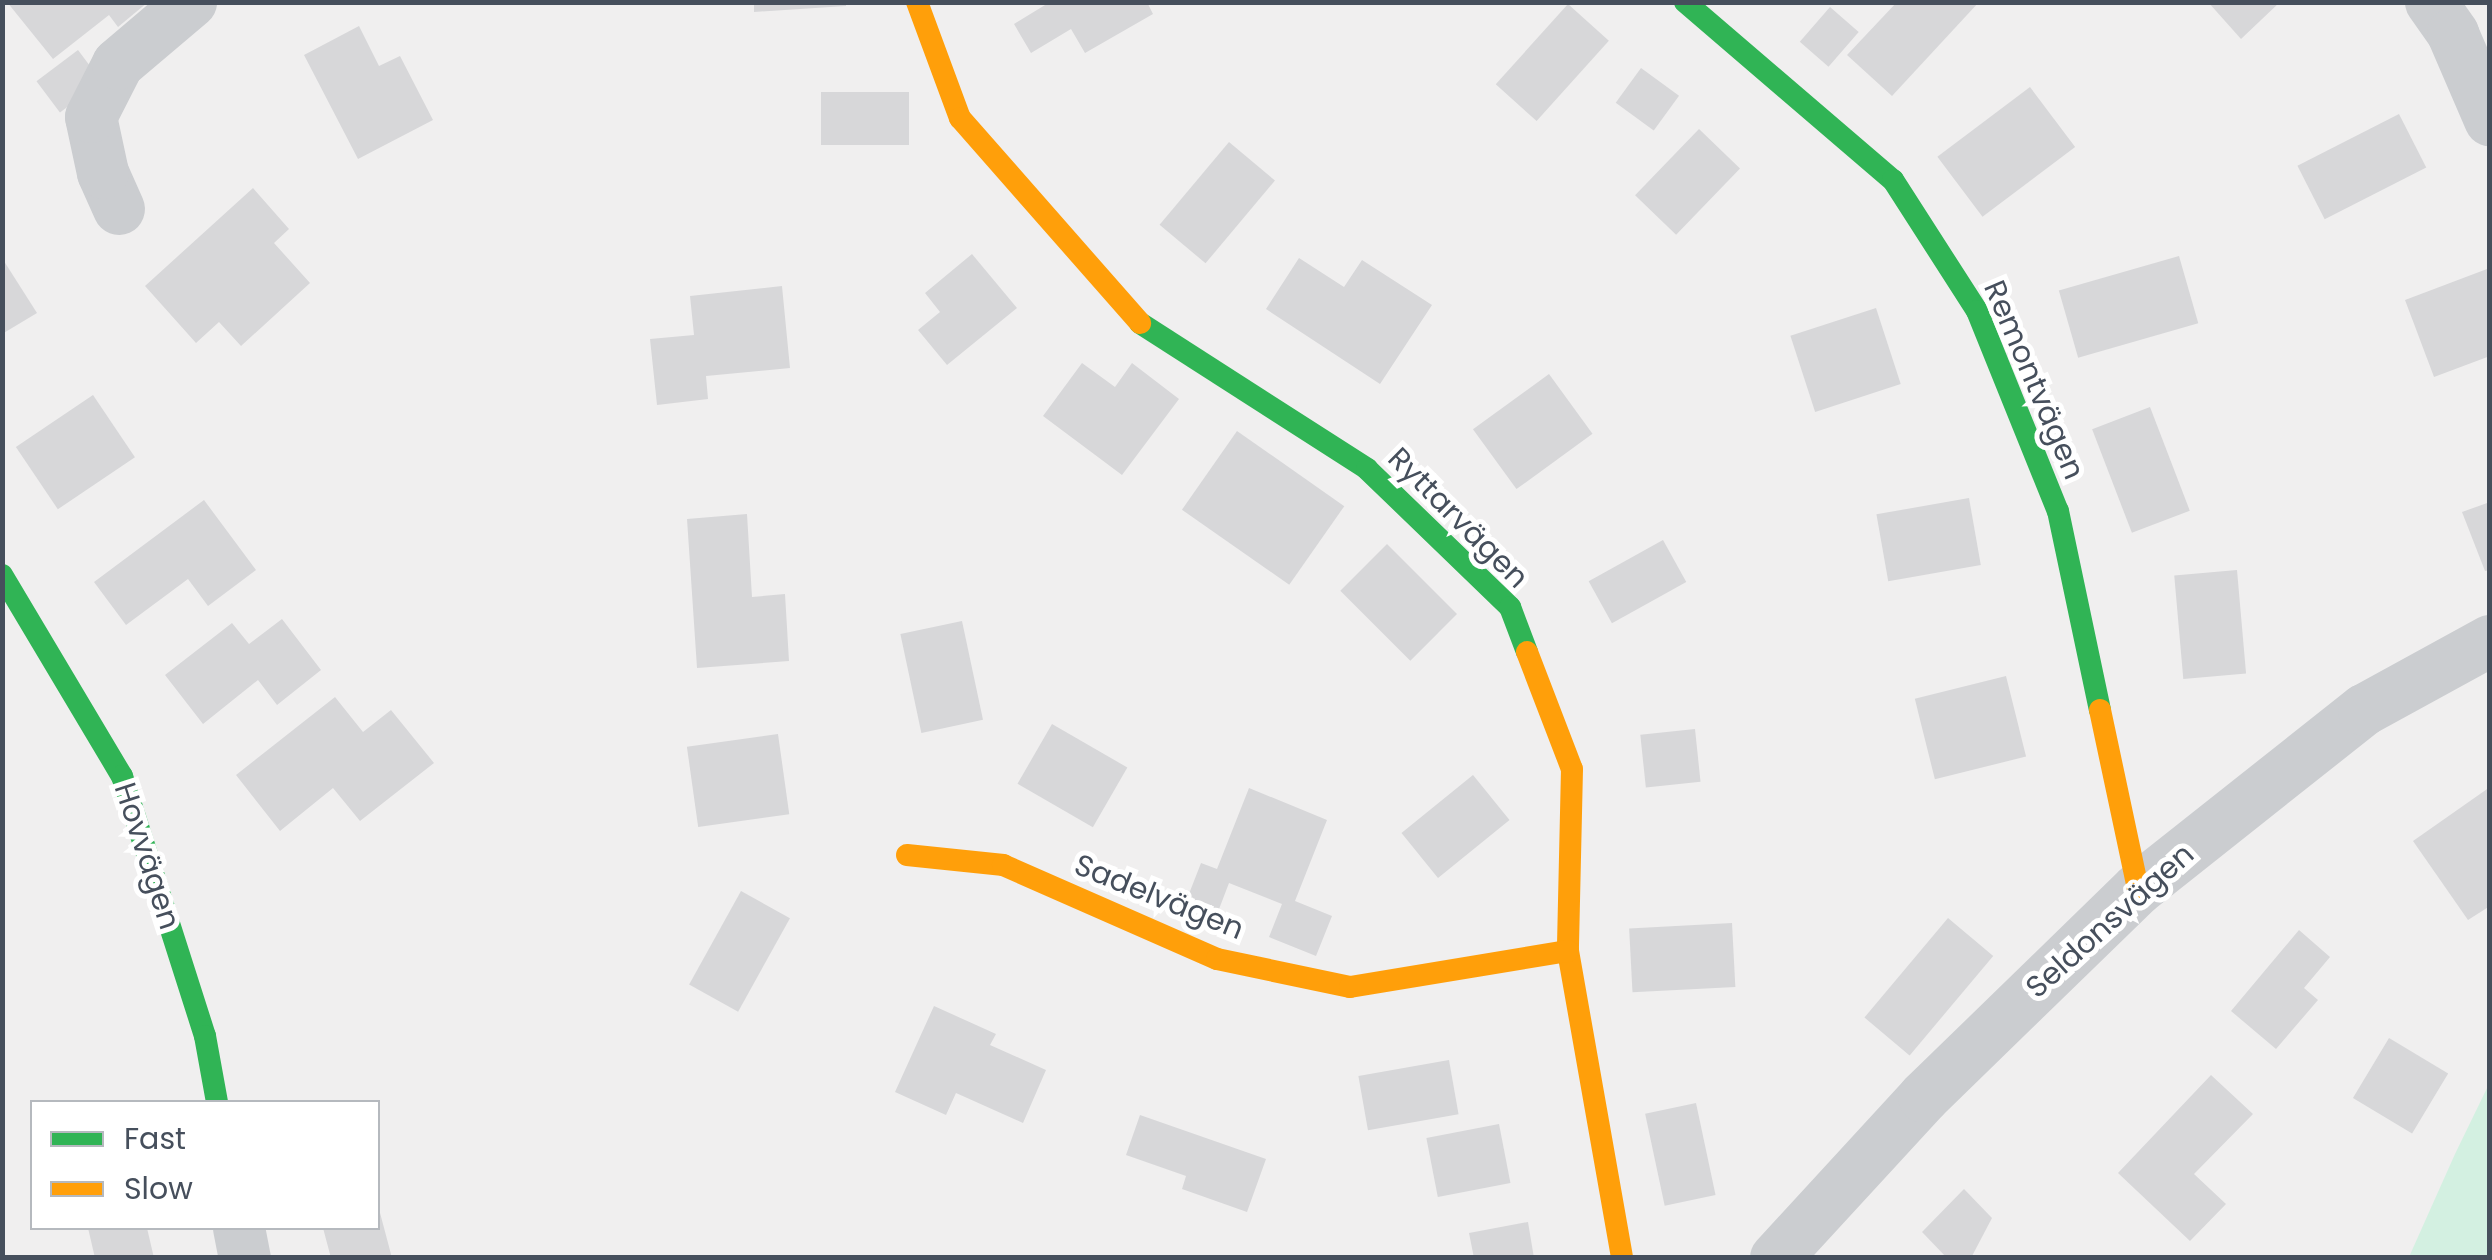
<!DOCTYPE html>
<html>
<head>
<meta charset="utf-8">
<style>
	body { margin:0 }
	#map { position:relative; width:2492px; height:1260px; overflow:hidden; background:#f0efef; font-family:Poppins,sans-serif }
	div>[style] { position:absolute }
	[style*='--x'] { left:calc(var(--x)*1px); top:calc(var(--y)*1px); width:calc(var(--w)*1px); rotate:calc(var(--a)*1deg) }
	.green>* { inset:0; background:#d3f0e1 }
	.building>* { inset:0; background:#d7d7d9; transform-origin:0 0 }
	.street>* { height:52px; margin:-26px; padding:0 26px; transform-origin:26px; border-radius:26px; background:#cbcdd0 }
	.fast>* { height:22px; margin:-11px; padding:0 11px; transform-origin:11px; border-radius:11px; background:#30b455 }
	.slow>* { height:22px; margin:-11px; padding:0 11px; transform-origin:11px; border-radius:11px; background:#ff9f0a }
	span { translate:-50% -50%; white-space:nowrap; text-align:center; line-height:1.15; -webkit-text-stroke:10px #fff; paint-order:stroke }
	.street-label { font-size:30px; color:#464f5c }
	.frame { position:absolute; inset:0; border:5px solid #464f5c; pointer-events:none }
	.legend { position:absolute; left:30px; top:1100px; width:350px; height:130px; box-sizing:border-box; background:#fff; border:2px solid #b5b9be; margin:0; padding:12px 18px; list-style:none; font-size:30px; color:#464f5c }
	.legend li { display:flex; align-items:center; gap:20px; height:50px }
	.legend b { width:50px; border:2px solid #b5b9be }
</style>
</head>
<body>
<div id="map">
	<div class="green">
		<i style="clip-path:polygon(2489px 1084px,2489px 1257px,2409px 1257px,2455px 1154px)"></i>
	</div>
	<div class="building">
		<i style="clip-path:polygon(7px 2px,148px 2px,118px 27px,109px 15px,53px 59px)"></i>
		<i style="clip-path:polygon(754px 2px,846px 2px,846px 6px,754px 12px)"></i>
		<i style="clip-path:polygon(1050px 2px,1147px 2px,1153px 14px,1085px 53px,1071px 29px,1031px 53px,1014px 24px)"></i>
		<i style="clip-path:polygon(1897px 2px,1979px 2px,1892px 96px,1847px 55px)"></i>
		<i style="clip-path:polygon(2208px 2px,2280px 2px,2241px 39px)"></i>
		<i style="left:1568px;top:4px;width:55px;height:108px;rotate:42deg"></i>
		<i style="left:1830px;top:7px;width:38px;height:46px;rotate:41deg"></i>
		<i style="clip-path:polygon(359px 26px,379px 66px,400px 56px,433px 120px,358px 159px,304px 55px)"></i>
		<i style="left:78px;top:50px;width:39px;height:52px;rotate:53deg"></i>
		<i style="left:1641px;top:68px;width:47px;height:43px;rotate:36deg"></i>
		<i style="left:2030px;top:87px;width:75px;height:116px;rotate:53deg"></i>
		<i style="left:821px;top:92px;width:88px;height:53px"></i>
		<i style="left:2399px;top:114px;width:60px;height:114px;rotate:63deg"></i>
		<i style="left:1699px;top:129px;width:57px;height:92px;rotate:44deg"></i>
		<i style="left:1229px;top:142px;width:60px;height:108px;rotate:40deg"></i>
		<i style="clip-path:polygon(253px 188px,289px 229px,274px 243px,310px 283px,241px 346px,219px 322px,196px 343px,145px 286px)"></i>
		<i style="clip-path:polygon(972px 254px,1017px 308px,947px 365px,918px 330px,940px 312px,925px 293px)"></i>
		<i style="left:2179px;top:256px;width:70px;height:125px;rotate:74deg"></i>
		<i style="clip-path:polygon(2px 258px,37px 313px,2px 334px)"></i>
		<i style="clip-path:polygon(1299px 258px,1344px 287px,1362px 260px,1432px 305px,1380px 384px,1266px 309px)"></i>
		<i style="clip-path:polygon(2487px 269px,2490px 356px,2434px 377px,2405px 300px)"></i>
		<i style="clip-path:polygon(782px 286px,790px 368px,706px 376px,708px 399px,657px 405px,650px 339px,694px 335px,690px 296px)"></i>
		<i style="left:1876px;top:308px;width:80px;height:90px;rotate:72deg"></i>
		<i style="clip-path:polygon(1082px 363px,1115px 387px,1132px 363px,1179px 399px,1122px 475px,1043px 416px)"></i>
		<i style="left:1549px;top:374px;width:74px;height:94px;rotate:54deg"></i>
		<i style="left:93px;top:395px;width:75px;height:93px;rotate:56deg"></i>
		<i style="left:2150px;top:407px;width:111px;height:62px;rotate:69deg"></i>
		<i style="left:1237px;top:431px;width:131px;height:96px;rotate:35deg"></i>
		<i style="left:1969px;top:498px;width:68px;height:94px;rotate:80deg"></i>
		<i style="clip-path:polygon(204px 500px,256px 570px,208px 606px,188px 579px,126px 625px,94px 582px)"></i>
		<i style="clip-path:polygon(2490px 502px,2490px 570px,2485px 571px,2462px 512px)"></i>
		<i style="clip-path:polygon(747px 514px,752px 597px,785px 594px,789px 661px,697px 668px,687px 519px)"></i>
		<i style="left:1663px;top:540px;width:48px;height:85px;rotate:61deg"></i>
		<i style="left:1387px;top:544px;width:99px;height:66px;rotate:45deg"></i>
		<i style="left:2237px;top:570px;width:104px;height:63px;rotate:85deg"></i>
		<i style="clip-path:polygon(282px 619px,321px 670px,277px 705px,258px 680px,203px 724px,165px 675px,232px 623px,249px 644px)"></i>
		<i style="left:962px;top:621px;width:101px;height:63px;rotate:78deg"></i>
		<i style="left:2006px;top:676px;width:83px;height:94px;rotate:76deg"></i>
		<i style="clip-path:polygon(335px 697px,363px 732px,391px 710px,434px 763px,360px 821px,333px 788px,280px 831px,236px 775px)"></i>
		<i style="left:1052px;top:724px;width:87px;height:69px;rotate:30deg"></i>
		<i style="left:1695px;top:729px;width:53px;height:55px;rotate:84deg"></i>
		<i style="left:778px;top:734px;width:81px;height:92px;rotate:82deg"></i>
		<i style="left:1473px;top:775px;width:58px;height:92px;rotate:51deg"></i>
		<i style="clip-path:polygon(2490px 787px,2490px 906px,2468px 920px,2413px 841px)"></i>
		<i style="clip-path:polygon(1249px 788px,1327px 820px,1295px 901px,1332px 916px,1316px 956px,1269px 937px,1282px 904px,1229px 883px,1216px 917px,1185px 904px,1201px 863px,1217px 869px)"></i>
		<i style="left:741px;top:891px;width:56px;height:107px;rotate:29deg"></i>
		<i style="left:1948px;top:918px;width:59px;height:130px;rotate:40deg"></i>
		<i style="left:1732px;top:923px;width:64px;height:103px;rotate:87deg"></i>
		<i style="clip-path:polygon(2299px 930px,2330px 957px,2304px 988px,2318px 1000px,2276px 1049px,2231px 1011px)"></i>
		<i style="clip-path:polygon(934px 1006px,996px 1034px,990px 1045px,1046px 1070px,1023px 1123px,956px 1093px,946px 1115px,895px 1092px)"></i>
		<i style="left:2389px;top:1038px;width:69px;height:70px;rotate:31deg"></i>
		<i style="left:1449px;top:1060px;width:55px;height:92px;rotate:80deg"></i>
		<i style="clip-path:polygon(2211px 1075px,2253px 1114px,2194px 1174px,2226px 1204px,2190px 1241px,2118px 1173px)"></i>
		<i style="left:1696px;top:1103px;width:94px;height:52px;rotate:78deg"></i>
		<i style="clip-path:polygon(1140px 1115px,1266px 1159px,1247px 1212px,1182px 1189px,1186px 1176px,1126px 1155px)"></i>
		<i style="left:1499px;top:1124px;width:60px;height:74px;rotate:79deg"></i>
		<i style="clip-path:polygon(1964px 1189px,1992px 1218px,1971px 1258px,1947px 1258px,1922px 1232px)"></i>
		<i style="clip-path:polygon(379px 1209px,392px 1258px,331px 1258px,323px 1228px,378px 1228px)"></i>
		<i style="clip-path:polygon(1528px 1222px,1534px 1258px,1474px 1258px,1469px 1233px)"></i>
		<i style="clip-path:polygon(88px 1228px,147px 1228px,154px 1258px,95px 1258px)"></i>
	</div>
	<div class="street">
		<i style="--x:2431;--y:2;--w:39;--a:55"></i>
		<i style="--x:2453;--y:34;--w:94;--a:66.7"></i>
		<i style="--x:119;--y:209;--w:39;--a:-114"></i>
		<i style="--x:103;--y:173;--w:57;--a:-102.1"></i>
		<i style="--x:91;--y:117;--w:59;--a:-63"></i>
		<i style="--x:118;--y:64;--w:96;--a:-40.3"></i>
		<i style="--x:239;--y:1228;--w:31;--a:79"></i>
		<i style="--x:1776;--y:1258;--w:219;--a:-47.4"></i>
		<i style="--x:1924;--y:1097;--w:298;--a:-44.2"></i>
		<i style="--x:2138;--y:889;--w:288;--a:-38.4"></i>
		<i style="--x:2364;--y:710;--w:144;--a:-28.7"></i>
	</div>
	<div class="fast">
		<i style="--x:1685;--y:2;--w:274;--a:40.6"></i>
		<i style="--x:1893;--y:180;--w:156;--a:57.3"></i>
		<i style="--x:1977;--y:311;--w:216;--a:68"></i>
		<i style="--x:2058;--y:511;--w:203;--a:78.1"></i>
		<i style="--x:1140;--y:323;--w:270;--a:32.7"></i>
		<i style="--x:1367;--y:469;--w:199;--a:44"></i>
		<i style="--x:1510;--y:607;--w:48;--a:69.3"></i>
		<i style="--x:2;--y:575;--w:234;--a:59.2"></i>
		<i style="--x:122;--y:776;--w:273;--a:72.3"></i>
		<i style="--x:205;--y:1036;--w:67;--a:79.7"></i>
	</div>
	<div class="slow">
		<i style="--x:917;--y:2;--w:124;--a:69.7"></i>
		<i style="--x:960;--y:118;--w:273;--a:48.7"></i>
		<i style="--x:1527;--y:652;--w:125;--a:69"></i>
		<i style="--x:1572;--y:769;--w:182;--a:91.3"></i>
		<i style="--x:1568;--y:951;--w:312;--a:80"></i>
		<i style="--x:2100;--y:710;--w:183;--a:78"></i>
		<i style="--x:907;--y:855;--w:97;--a:5.9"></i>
		<i style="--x:1003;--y:865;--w:234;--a:23.7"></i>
		<i style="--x:1217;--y:959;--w:136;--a:11.9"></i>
		<i style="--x:1350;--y:987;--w:221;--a:-9.4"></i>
	</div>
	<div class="street-label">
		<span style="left:2034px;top:380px;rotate:67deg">Remontvägen</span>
		<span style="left:1458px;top:518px;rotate:45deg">Ryttarvägen</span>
		<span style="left:147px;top:856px;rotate:72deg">Hovvägen</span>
		<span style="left:1159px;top:897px;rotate:22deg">Sadelvägen</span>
		<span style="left:2110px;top:921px;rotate:-42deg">Seldonsvägen</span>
	</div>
	<div class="frame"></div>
	<ul class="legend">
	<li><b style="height:12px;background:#30b455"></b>Fast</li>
	<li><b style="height:12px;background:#ff9f0a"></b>Slow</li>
	</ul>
</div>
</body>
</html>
